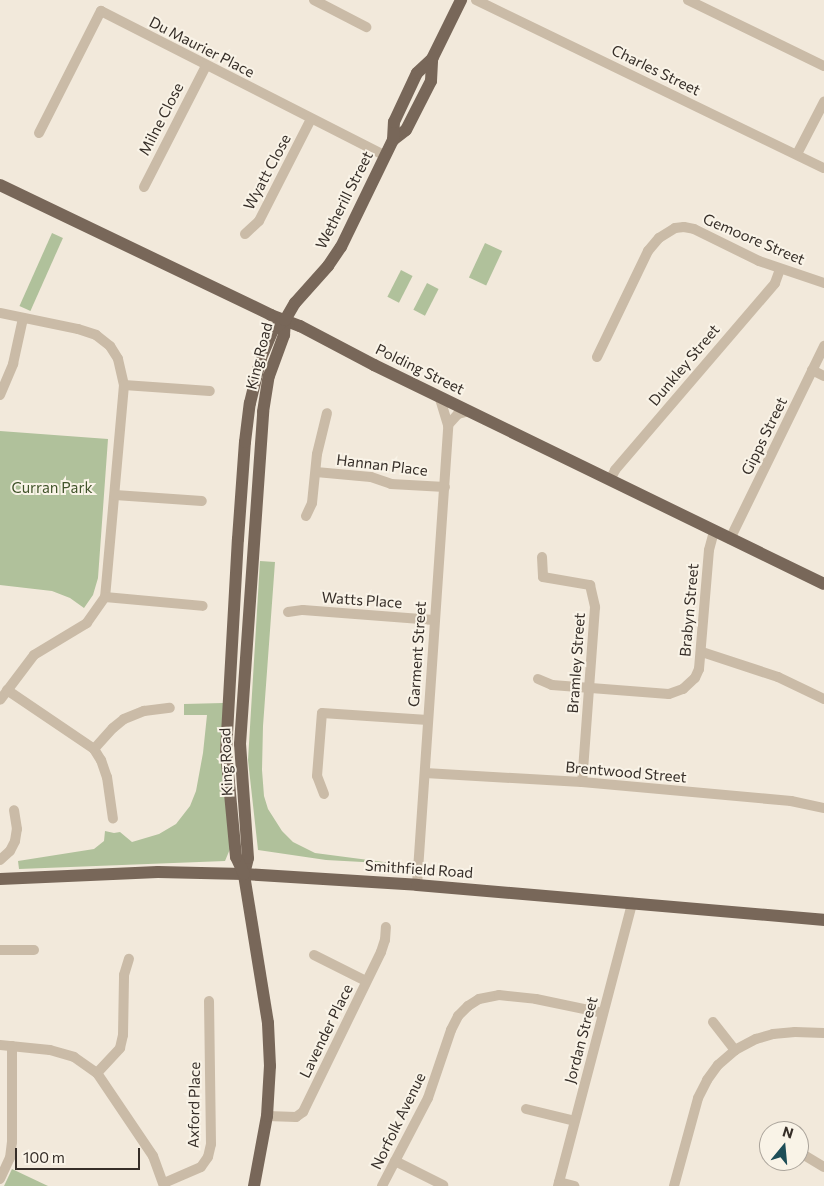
<!DOCTYPE html>
<html>
<head>
<meta charset="utf-8">
<style>
	body { margin:0 }
	#map { position:relative; width:824px; height:1186px; overflow:hidden; background:#f2e9db; font-family:Commissioner,sans-serif }
	div>[style] { position:absolute }
	[style*='--x'] { left:calc(var(--x)*1px); top:calc(var(--y)*1px); width:calc(var(--w)*1px); rotate:calc(var(--a)*1deg) }
	.green>* { inset:0; background:#b0c19b; transform-origin:0 0 }
	.minor>* { height:10px; margin:-5px; padding:0 5px; transform-origin:5px; border-radius:5px; background:#cabba7 }
	.major>* { height:12px; margin:-6px; padding:0 6px; transform-origin:6px; border-radius:6px; background:#786759 }
	span { translate:-50% -50%; white-space:nowrap; text-align:center; line-height:1.15; -webkit-text-stroke:4px #f9f3e7; paint-order:stroke }
	.street-label { font-size:15px; color:#362e28 }
	.park-label { font-size:15px; color:#41542b }
	.north { position:absolute; left:759px; top:1121px; width:50px; height:50px; box-sizing:border-box; background:#f9f3e7; border:1px solid #aba49b; border-radius:50%; rotate:17deg; font-size:14px; font-weight:700; line-height:20px; text-align:center; color:#362e28 }
	.north::after { content:''; display:block; margin:auto; width:18px; height:22px; background:#1d4d57; clip-path:polygon(50% 0,100% 100%,50% 72%,0 100%) }
	.scale { position:absolute; left:15px; top:1148px; width:125px; height:22px; box-sizing:border-box; border:2px solid #362e28; border-top:0; padding-left:6px; font-size:15px; line-height:18px; white-space:nowrap; color:#362e28; -webkit-text-stroke:4px #f9f3e7; paint-order:stroke }
</style>
</head>
<body>
<div id="map">
	<div class="green">
		<i style="left:52px;top:233px;width:12px;height:80px;rotate:24deg"></i>
		<i style="left:485px;top:243px;width:19px;height:38px;rotate:25deg"></i>
		<i style="left:401px;top:270px;width:13px;height:30px;rotate:27deg"></i>
		<i style="left:427px;top:283px;width:13px;height:30px;rotate:27deg"></i>
		<i style="clip-path:polygon(0 431px,108px 439px,98px 578px,93px 595px,84px 608px,70px 598px,52px 591px,0 585px)"></i>
		<i style="clip-path:polygon(260px 561px,275px 562px,263px 726px,262px 770px,264px 796px,268px 809px,282px 831px,293px 842px,315px 853px,399px 864px,326px 860px,258px 850px,248px 760px)"></i>
		<i style="clip-path:polygon(223px 703px,230px 849px,225px 861px,19px 869px,18px 861px,94px 849px,104px 841px,105px 831px,114px 833px,120px 832px,132px 842px,159px 834px,176px 824px,190px 806px,196px 791px,203px 753px,207px 715px,184px 715px,184px 704px)"></i>
		<i style="clip-path:polygon(12px 1169px,48px 1186px,4px 1186px)"></i>
	</div>
	<div class="minor">
		<i style="--x:314;--y:0;--w:59;--a:27.4"></i>
		<i style="--x:476;--y:0;--w:386;--a:25.8"></i>
		<i style="--x:688;--y:0;--w:151;--a:25.9"></i>
		<i style="--x:39;--y:133;--w:137;--a:-63.1"></i>
		<i style="--x:101;--y:11;--w:319;--a:27"></i>
		<i style="--x:797;--y:154;--w:59;--a:-62.6"></i>
		<i style="--x:144;--y:187;--w:136;--a:-62.9"></i>
		<i style="--x:245;--y:234;--w:19;--a:-43"></i>
		<i style="--x:259;--y:221;--w:114;--a:-63"></i>
		<i style="--x:0;--y:313;--w:80;--a:11.6"></i>
		<i style="--x:78;--y:329;--w:19;--a:18"></i>
		<i style="--x:96;--y:335;--w:18;--a:38"></i>
		<i style="--x:110;--y:346;--w:15;--a:58"></i>
		<i style="--x:118;--y:359;--w:27;--a:77"></i>
		<i style="--x:124;--y:385;--w:213;--a:95.1"></i>
		<i style="--x:105;--y:597;--w:32;--a:125"></i>
		<i style="--x:87;--y:623;--w:62;--a:148.9"></i>
		<i style="--x:34;--y:655;--w:56;--a:127.1"></i>
		<i style="--x:597;--y:357;--w:118;--a:-64.3"></i>
		<i style="--x:648;--y:251;--w:17;--a:-50"></i>
		<i style="--x:659;--y:238;--w:19;--a:-32"></i>
		<i style="--x:675;--y:228;--w:9;--a:-6"></i>
		<i style="--x:684;--y:227;--w:10;--a:11"></i>
		<i style="--x:694;--y:229;--w:72;--a:26.2"></i>
		<i style="--x:759;--y:261;--w:69;--a:18.7"></i>
		<i style="--x:812;--y:370;--w:13;--a:27"></i>
		<i style="--x:124;--y:385;--w:86;--a:4"></i>
		<i style="--x:0;--y:395;--w:34;--a:-67"></i>
		<i style="--x:13;--y:364;--w:47;--a:-77.7"></i>
		<i style="--x:448;--y:425;--w:15;--a:-48"></i>
		<i style="--x:458;--y:414;--w:11;--a:-15"></i>
		<i style="--x:316;--y:472;--w:55;--a:5.2"></i>
		<i style="--x:371;--y:477;--w:21;--a:19"></i>
		<i style="--x:391;--y:484;--w:54;--a:3.2"></i>
		<i style="--x:610;--y:480;--w:11;--a:-63"></i>
		<i style="--x:615;--y:470;--w:246;--a:-49.4"></i>
		<i style="--x:775;--y:283;--w:15;--a:-70"></i>
		<i style="--x:115;--y:495;--w:87;--a:3.9"></i>
		<i style="--x:306;--y:516;--w:14;--a:-65"></i>
		<i style="--x:312;--y:503;--w:49;--a:-84.2"></i>
		<i style="--x:317;--y:454;--w:42;--a:-76.3"></i>
		<i style="--x:730;--y:539;--w:215;--a:-64"></i>
		<i style="--x:542;--y:557;--w:20;--a:87"></i>
		<i style="--x:543;--y:577;--w:48;--a:9.7"></i>
		<i style="--x:590;--y:585;--w:23;--a:77"></i>
		<i style="--x:595;--y:607;--w:175;--a:94.2"></i>
		<i style="--x:105;--y:597;--w:98;--a:5.2"></i>
		<i style="--x:288;--y:612;--w:15;--a:-8"></i>
		<i style="--x:303;--y:610;--w:131;--a:4.4"></i>
		<i style="--x:702;--y:652;--w:80;--a:18.2"></i>
		<i style="--x:778;--y:677;--w:51;--a:25.6"></i>
		<i style="--x:538;--y:679;--w:15;--a:23"></i>
		<i style="--x:552;--y:685;--w:117;--a:4.4"></i>
		<i style="--x:669;--y:694;--w:15;--a:-20"></i>
		<i style="--x:683;--y:689;--w:16;--a:-43"></i>
		<i style="--x:695;--y:678;--w:10;--a:-66"></i>
		<i style="--x:699;--y:669;--w:119;--a:-85.2"></i>
		<i style="--x:709;--y:550;--w:20;--a:-75"></i>
		<i style="--x:7;--y:690;--w:105;--a:34.1"></i>
		<i style="--x:94;--y:749;--w:13;--a:58"></i>
		<i style="--x:101;--y:760;--w:18;--a:71"></i>
		<i style="--x:107;--y:777;--w:42;--a:81.9"></i>
		<i style="--x:94;--y:749;--w:28;--a:-48"></i>
		<i style="--x:113;--y:728;--w:14;--a:-39"></i>
		<i style="--x:124;--y:719;--w:22;--a:-22"></i>
		<i style="--x:144;--y:711;--w:26;--a:-7"></i>
		<i style="--x:425;--y:773;--w:157;--a:3.3"></i>
		<i style="--x:582;--y:782;--w:210;--a:5.2"></i>
		<i style="--x:791;--y:801;--w:34;--a:12"></i>
		<i style="--x:324;--y:794;--w:19;--a:-111"></i>
		<i style="--x:317;--y:776;--w:63;--a:-85.5"></i>
		<i style="--x:322;--y:713;--w:106;--a:3.8"></i>
		<i style="--x:0;--y:860;--w:13;--a:-42"></i>
		<i style="--x:10;--y:851;--w:11;--a:-63"></i>
		<i style="--x:15;--y:841;--w:12;--a:-81"></i>
		<i style="--x:17;--y:829;--w:19;--a:-99"></i>
		<i style="--x:417;--y:885;--w:461;--a:-86.1"></i>
		<i style="--x:448;--y:425;--w:30;--a:-107"></i>
		<i style="--x:0;--y:950;--w:34;--a:0"></i>
		<i style="--x:314;--y:955;--w:58;--a:26.6"></i>
		<i style="--x:713;--y:1022;--w:36;--a:52"></i>
		<i style="--x:0;--y:1045;--w:50;--a:5.7"></i>
		<i style="--x:50;--y:1050;--w:25;--a:16"></i>
		<i style="--x:74;--y:1057;--w:28;--a:35"></i>
		<i style="--x:97;--y:1073;--w:100;--a:56"></i>
		<i style="--x:153;--y:1156;--w:32;--a:70"></i>
		<i style="--x:97;--y:1073;--w:34;--a:-47"></i>
		<i style="--x:120;--y:1048;--w:13;--a:-77"></i>
		<i style="--x:123;--y:1035;--w:60;--a:-89"></i>
		<i style="--x:124;--y:975;--w:17;--a:-73"></i>
		<i style="--x:526;--y:1109;--w:50;--a:13.8"></i>
		<i style="--x:267;--y:1116;--w:29;--a:2"></i>
		<i style="--x:296;--y:1117;--w:9;--a:-36"></i>
		<i style="--x:303;--y:1112;--w:178;--a:-64"></i>
		<i style="--x:381;--y:952;--w:13;--a:-72"></i>
		<i style="--x:385;--y:940;--w:13;--a:-86"></i>
		<i style="--x:799;--y:1152;--w:29;--a:31"></i>
		<i style="--x:395;--y:1161;--w:54;--a:26.6"></i>
		<i style="--x:0;--y:1179;--w:23;--a:-65"></i>
		<i style="--x:10;--y:1158;--w:16;--a:-83"></i>
		<i style="--x:12;--y:1142;--w:96;--a:-90"></i>
		<i style="--x:559;--y:1182;--w:16;--a:15"></i>
		<i style="--x:164;--y:1183;--w:40;--a:-23.4"></i>
		<i style="--x:201;--y:1167;--w:12;--a:-55"></i>
		<i style="--x:208;--y:1157;--w:13;--a:-77"></i>
		<i style="--x:211;--y:1144;--w:143;--a:-90.8"></i>
		<i style="--x:382;--y:1186;--w:99;--a:-62.4"></i>
		<i style="--x:428;--y:1098;--w:72;--a:-71.3"></i>
		<i style="--x:451;--y:1030;--w:16;--a:-63"></i>
		<i style="--x:458;--y:1016;--w:14;--a:-45"></i>
		<i style="--x:468;--y:1006;--w:13;--a:-32"></i>
		<i style="--x:479;--y:999;--w:20;--a:-11"></i>
		<i style="--x:499;--y:995;--w:37;--a:6"></i>
		<i style="--x:536;--y:999;--w:68;--a:11.8"></i>
		<i style="--x:558;--y:1186;--w:293;--a:-75.3"></i>
		<i style="--x:674;--y:1186;--w:91;--a:-74.7"></i>
		<i style="--x:698;--y:1098;--w:20;--a:-63"></i>
		<i style="--x:707;--y:1080;--w:19;--a:-54"></i>
		<i style="--x:718;--y:1065;--w:23;--a:-41"></i>
		<i style="--x:735;--y:1050;--w:24;--a:-28"></i>
		<i style="--x:756;--y:1039;--w:18;--a:-16"></i>
		<i style="--x:773;--y:1034;--w:22;--a:-5"></i>
		<i style="--x:795;--y:1032;--w:29;--a:2"></i>
	</div>
	<div class="major">
		<i style="--x:393;--y:140;--w:16;--a:-38"></i>
		<i style="--x:406;--y:130;--w:55;--a:-63"></i>
		<i style="--x:431;--y:81;--w:22;--a:-87"></i>
		<i style="--x:0;--y:185;--w:301;--a:25.6"></i>
		<i style="--x:271;--y:315;--w:31;--a:21"></i>
		<i style="--x:300;--y:326;--w:84;--a:27.8"></i>
		<i style="--x:374;--y:365;--w:500;--a:25.95"></i>
		<i style="--x:244;--y:874;--w:16;--a:-76"></i>
		<i style="--x:248;--y:858;--w:114;--a:-94"></i>
		<i style="--x:240;--y:744;--w:333;--a:-86"></i>
		<i style="--x:263;--y:412;--w:36;--a:-81"></i>
		<i style="--x:269;--y:376;--w:44;--a:-69.9"></i>
		<i style="--x:284;--y:335;--w:15;--a:-86"></i>
		<i style="--x:0;--y:879;--w:158;--a:-2.5"></i>
		<i style="--x:158;--y:872;--w:86;--a:1.3"></i>
		<i style="--x:244;--y:874;--w:173;--a:3.6"></i>
		<i style="--x:417;--y:885;--w:409;--a:4.9"></i>
		<i style="--x:254;--y:1186;--w:71;--a:-79.5"></i>
		<i style="--x:267;--y:1116;--w:50;--a:-86.6"></i>
		<i style="--x:270;--y:1066;--w:43;--a:-92.7"></i>
		<i style="--x:268;--y:1023;--w:151;--a:-99.2"></i>
		<i style="--x:244;--y:874;--w:19;--a:-115"></i>
		<i style="--x:236;--y:857;--w:105;--a:-95.4"></i>
		<i style="--x:226;--y:752;--w:213;--a:-86.8"></i>
		<i style="--x:238;--y:539;--w:97;--a:-85.9"></i>
		<i style="--x:245;--y:442;--w:39;--a:-83"></i>
		<i style="--x:250;--y:403;--w:46;--a:-76.3"></i>
		<i style="--x:261;--y:358;--w:30;--a:-67"></i>
		<i style="--x:273;--y:330;--w:16;--a:-40"></i>
		<i style="--x:285;--y:320;--w:20;--a:-60"></i>
		<i style="--x:295;--y:303;--w:50;--a:-48.3"></i>
		<i style="--x:328;--y:266;--w:23;--a:-56"></i>
		<i style="--x:341;--y:247;--w:119;--a:-64.1"></i>
		<i style="--x:393;--y:140;--w:18;--a:-87"></i>
		<i style="--x:394;--y:122;--w:54;--a:-64.9"></i>
		<i style="--x:417;--y:73;--w:21;--a:-43"></i>
		<i style="--x:432;--y:59;--w:66;--a:-63.8"></i>
	</div>
	<div class="street-label">
		<span style="left:202px;top:47px;rotate:27deg">Du Maurier Place</span>
		<span style="left:656px;top:70px;rotate:26deg">Charles Street</span>
		<span style="left:161px;top:119px;rotate:-63deg">Milne Close</span>
		<span style="left:267px;top:172px;rotate:-62deg">Wyatt Close</span>
		<span style="left:344px;top:200px;rotate:-63deg">Wetherill Street</span>
		<span style="left:754px;top:239px;rotate:23deg">Gemoore Street</span>
		<span style="left:259px;top:356px;rotate:-76deg">King Road</span>
		<span style="left:684px;top:365px;rotate:-50deg">Dunkley Street</span>
		<span style="left:420px;top:369px;rotate:26deg">Polding Street</span>
		<span style="left:764px;top:436px;rotate:-64deg">Gipps Street</span>
		<span style="left:382px;top:465px;rotate:7deg">Hannan Place</span>
		<span style="left:362px;top:600px;rotate:4deg">Watts Place</span>
		<span style="left:689px;top:610px;rotate:-85deg">Brabyn Street</span>
		<span style="left:417px;top:654px;rotate:-86deg">Garment Street</span>
		<span style="left:576px;top:663px;rotate:-86deg">Bramley Street</span>
		<span style="left:226px;top:762px;rotate:-92deg">King Road</span>
		<span style="left:626px;top:772px;rotate:5deg">Brentwood Street</span>
		<span style="left:419px;top:869px;rotate:4deg">Smithfield Road</span>
		<span style="left:326px;top:1031px;rotate:-64deg">Lavender Place</span>
		<span style="left:581px;top:1040px;rotate:-75deg">Jordan Street</span>
		<span style="left:194px;top:1105px;rotate:-89deg">Axford Place</span>
		<span style="left:398px;top:1121px;rotate:-64deg">Norfolk Avenue</span>
	</div>
	<div class="park-label">
		<span style="left:52px;top:488px">Curran Park</span>
	</div>
	<div class="north">N</div>
	<div class="scale">100 m</div>
</div>
</body>
</html>
